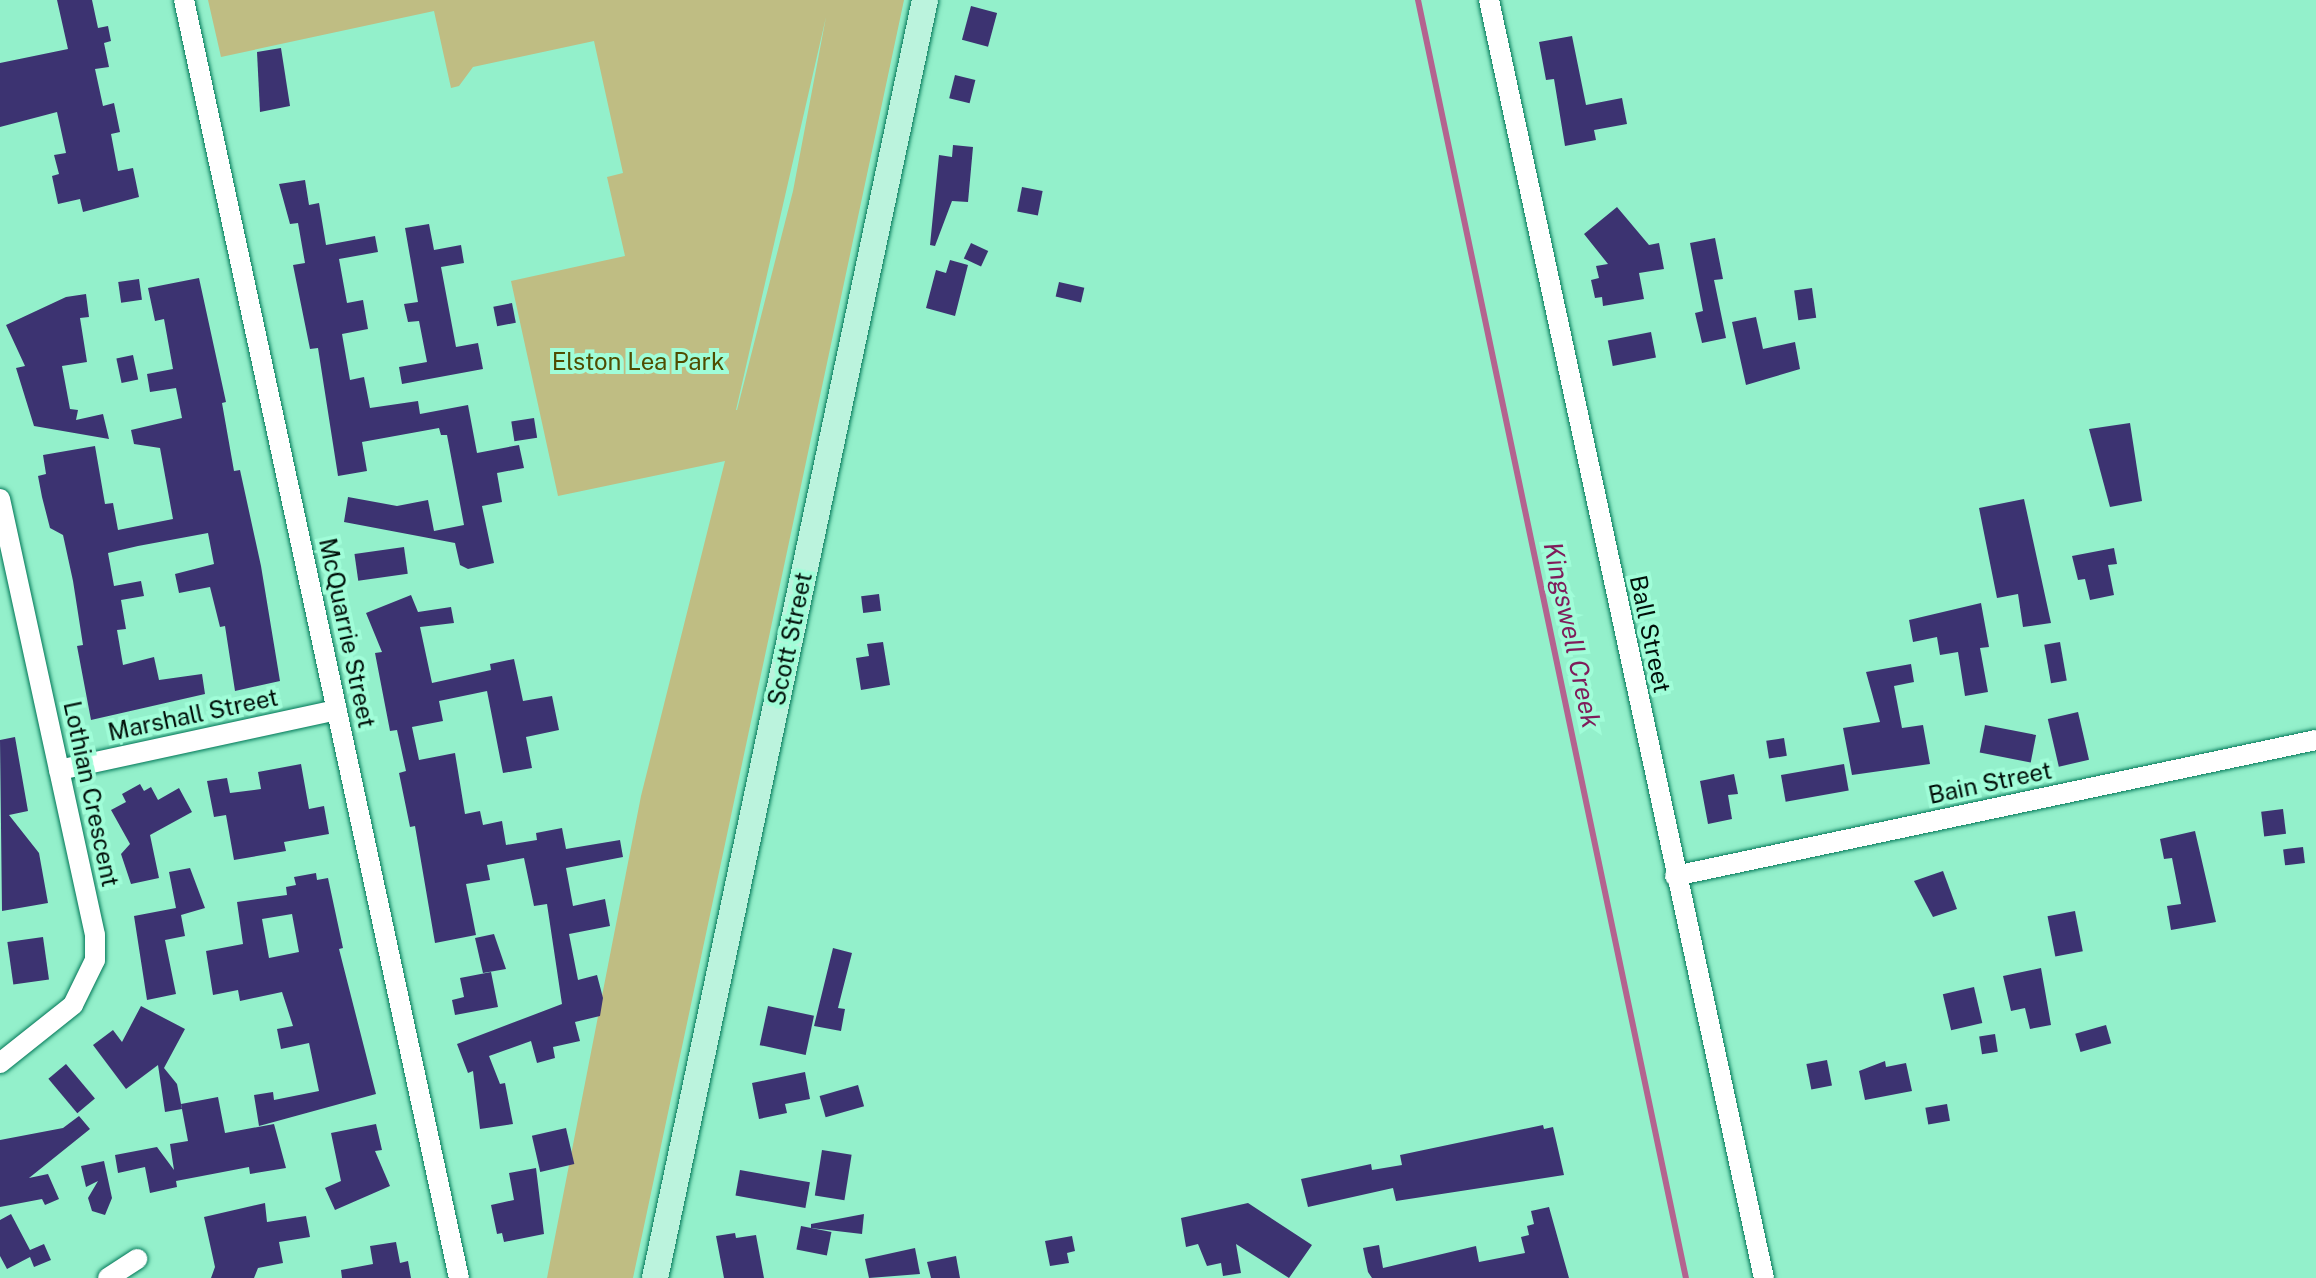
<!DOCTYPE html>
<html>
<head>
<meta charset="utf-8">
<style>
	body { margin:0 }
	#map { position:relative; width:2316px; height:1278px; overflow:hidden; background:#93f0cb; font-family:"Public Sans",sans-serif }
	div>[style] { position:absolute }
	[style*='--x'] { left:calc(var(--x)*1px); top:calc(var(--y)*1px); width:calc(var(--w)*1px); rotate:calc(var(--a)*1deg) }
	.green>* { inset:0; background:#bfbd83 }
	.stream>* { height:6px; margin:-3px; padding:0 3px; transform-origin:3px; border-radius:3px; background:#b4638f }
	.building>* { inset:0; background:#3c3371; transform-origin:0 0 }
	.roads { filter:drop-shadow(0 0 2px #007657) drop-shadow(0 0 2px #007657) }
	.minor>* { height:20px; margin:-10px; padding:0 10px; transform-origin:10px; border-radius:10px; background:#fff }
	.major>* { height:26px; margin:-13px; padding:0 13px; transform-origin:13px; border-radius:13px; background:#bbf3dd }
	span { translate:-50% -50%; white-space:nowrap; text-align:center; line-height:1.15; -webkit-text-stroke:8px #a0fdd8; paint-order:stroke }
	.park-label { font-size:24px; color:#4f4c00 }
	.street-label { font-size:24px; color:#001009 }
	.water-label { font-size:26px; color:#7f1c5a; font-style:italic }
</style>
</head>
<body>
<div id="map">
	<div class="green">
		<i style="clip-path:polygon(evenodd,208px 0,904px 0,633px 1278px,547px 1278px,641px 796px,725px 461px,558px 496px,511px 281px,625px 256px,607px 177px,623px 173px,594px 41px,473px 67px,459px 86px,451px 88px,434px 11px,221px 57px,208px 0,826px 17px,793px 191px,737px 410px,736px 410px,826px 17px)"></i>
	</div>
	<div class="stream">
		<i style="--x:1418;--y:0;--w:1306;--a:78.16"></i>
	</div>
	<div class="building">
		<i style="clip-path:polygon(57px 0,92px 0,98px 28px,108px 26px,111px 41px,104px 43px,109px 67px,95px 69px,103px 106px,114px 103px,120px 132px,111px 134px,118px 171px,133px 168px,139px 197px,83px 212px,80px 199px,58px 204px,52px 176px,59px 174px,54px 155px,66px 153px,57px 112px,0 127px,0 63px,68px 49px)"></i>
		<i style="left:971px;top:6px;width:27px;height:35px;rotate:15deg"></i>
		<i style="clip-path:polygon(1572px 36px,1586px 105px,1622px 98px,1627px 124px,1594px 130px,1596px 140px,1565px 146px,1554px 79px,1546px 80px,1539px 42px)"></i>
		<i style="clip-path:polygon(281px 48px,290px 106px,260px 112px,257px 52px)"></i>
		<i style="left:955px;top:75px;width:21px;height:24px;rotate:14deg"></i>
		<i style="clip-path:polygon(953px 145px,973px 147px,968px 202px,952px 201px,935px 246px,930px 245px,939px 155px,952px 157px)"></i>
		<i style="clip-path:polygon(305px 180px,309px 205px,319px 203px,326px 245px,375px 236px,378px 252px,339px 259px,347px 303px,363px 300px,368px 329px,342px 334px,350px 380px,364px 377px,370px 408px,418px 401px,420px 414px,468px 405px,477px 453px,519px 445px,524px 468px,497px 473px,502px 502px,482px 506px,494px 563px,468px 569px,460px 565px,455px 543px,344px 522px,348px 497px,397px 506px,428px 500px,434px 531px,464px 525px,447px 435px,441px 435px,439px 428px,362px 442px,367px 471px,338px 476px,318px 348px,310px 349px,293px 265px,305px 263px,298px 223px,290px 224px,279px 184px)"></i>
		<i style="left:1022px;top:187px;width:21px;height:25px;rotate:11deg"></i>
		<i style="clip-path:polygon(1617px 207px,1649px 245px,1659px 243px,1664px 269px,1639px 273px,1644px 299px,1603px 306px,1602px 297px,1595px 298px,1591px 280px,1599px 278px,1596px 266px,1608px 264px,1584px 234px)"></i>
		<i style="clip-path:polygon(429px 224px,434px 250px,461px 245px,464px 263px,441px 267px,456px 347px,478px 343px,483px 369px,402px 384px,399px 367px,427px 362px,419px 321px,408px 322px,404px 304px,418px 302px,405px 228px)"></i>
		<i style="clip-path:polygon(1715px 238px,1723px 279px,1714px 280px,1726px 338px,1702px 343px,1695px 313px,1703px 311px,1690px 243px)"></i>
		<i style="left:971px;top:243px;width:19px;height:17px;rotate:25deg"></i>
		<i style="clip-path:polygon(950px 260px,968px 265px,955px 316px,926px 308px,936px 270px,946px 273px)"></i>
		<i style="clip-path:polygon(199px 278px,226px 402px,222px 403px,234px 471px,240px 470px,261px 566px,280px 681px,235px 691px,225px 626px,220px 627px,210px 587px,179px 593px,175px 574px,214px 564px,208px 533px,138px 546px,108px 553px,114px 586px,141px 581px,144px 596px,121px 600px,126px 629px,117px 630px,123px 665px,154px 657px,159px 680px,202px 674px,205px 694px,91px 720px,77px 646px,83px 645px,73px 581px,63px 535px,50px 528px,42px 497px,38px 476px,46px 474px,43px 455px,95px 446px,105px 504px,113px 503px,118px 530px,173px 519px,160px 448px,134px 444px,131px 430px,182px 418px,176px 388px,150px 392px,147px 374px,173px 369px,164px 319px,155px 321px,148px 288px)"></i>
		<i style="left:139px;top:279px;width:21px;height:21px;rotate:82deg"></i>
		<i style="left:1059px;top:282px;width:26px;height:15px;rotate:13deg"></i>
		<i style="left:1812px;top:288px;width:30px;height:18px;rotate:82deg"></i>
		<i style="clip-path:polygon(86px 294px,89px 317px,80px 318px,87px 362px,62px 366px,70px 409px,78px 410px,76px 420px,103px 414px,109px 439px,34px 426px,16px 368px,25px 366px,6px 325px,66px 297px)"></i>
		<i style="left:512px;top:303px;width:20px;height:19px;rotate:79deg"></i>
		<i style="clip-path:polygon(1756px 317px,1763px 349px,1795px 342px,1800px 369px,1746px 385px,1732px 322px)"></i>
		<i style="left:1651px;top:332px;width:26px;height:44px;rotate:79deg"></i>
		<i style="left:133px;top:355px;width:25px;height:17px;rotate:78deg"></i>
		<i style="left:534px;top:418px;width:20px;height:23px;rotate:81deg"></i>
		<i style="clip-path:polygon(2130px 423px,2142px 501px,2110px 507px,2089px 429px)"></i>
		<i style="clip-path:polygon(2024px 499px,2051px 623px,2023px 627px,2018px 594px,1997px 598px,1979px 508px)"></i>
		<i style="left:404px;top:547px;width:27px;height:50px;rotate:82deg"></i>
		<i style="clip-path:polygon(2114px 548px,2117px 564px,2108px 565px,2114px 595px,2090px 600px,2085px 579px,2078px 580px,2072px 556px)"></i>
		<i style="left:879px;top:594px;width:17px;height:18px;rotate:83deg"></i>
		<i style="clip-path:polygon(411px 595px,418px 612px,451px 607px,454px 623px,420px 627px,432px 683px,491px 670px,490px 664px,514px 659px,523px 701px,552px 696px,559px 730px,526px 737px,532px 768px,503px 773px,487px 691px,439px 701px,443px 721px,412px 727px,419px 760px,455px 753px,465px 814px,480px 811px,483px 825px,502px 821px,506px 845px,537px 840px,536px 833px,562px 828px,566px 849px,620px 840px,623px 857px,566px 868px,573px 906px,605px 899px,610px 926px,569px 934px,578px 980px,597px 975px,603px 998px,600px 1016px,575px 1022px,580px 1041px,553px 1047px,555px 1058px,537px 1063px,531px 1041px,489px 1056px,500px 1084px,505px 1083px,513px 1124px,480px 1129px,473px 1071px,468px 1073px,457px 1044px,562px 1004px,547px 904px,534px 906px,524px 858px,487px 865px,490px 880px,466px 884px,476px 935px,435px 943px,415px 826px,410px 827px,399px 773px,406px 771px,397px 730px,390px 731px,375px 653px,382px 652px,366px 613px)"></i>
		<i style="clip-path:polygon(1981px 603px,1989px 647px,1980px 648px,1988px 692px,1965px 696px,1958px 652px,1940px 655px,1937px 637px,1913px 642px,1909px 620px)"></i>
		<i style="clip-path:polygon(883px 642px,890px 685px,861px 690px,856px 658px,869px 656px,867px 644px)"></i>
		<i style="left:2060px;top:642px;width:39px;height:16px;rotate:80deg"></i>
		<i style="clip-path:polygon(1911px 664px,1914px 682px,1894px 686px,1902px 728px,1923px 725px,1930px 764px,1852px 775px,1843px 728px,1880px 722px,1866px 672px)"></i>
		<i style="left:2078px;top:712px;width:49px;height:31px;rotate:77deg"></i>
		<i style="left:1985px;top:725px;width:52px;height:28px;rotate:11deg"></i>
		<i style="clip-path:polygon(15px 737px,28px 811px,9px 815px,39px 853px,48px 903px,2px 911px,0 740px)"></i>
		<i style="left:1784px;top:738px;width:18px;height:18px;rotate:81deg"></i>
		<i style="clip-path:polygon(301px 764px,309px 809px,324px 806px,329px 834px,284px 842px,286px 851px,234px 860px,226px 815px,214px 817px,207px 781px,227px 778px,230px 793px,261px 789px,258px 772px)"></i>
		<i style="left:1844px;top:764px;width:27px;height:64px;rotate:80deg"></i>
		<i style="clip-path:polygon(1734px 774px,1738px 794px,1728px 795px,1732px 819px,1708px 824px,1700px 781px)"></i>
		<i style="clip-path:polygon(140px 784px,144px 791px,151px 787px,158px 800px,179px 788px,192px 812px,150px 835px,159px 878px,131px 884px,121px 854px,130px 844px,111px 810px,126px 802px,122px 794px)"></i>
		<i style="left:2283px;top:809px;width:25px;height:22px;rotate:83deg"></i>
		<i style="clip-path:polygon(2195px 831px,2216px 922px,2171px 930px,2167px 906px,2181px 904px,2172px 858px,2164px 859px,2160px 839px)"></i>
		<i style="left:2303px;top:847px;width:16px;height:20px;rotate:83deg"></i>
		<i style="clip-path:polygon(190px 868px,205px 908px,181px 915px,185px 936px,165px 940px,176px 994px,147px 1000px,134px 916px,176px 908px,169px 872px)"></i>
		<i style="clip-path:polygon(1943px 871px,1957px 909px,1933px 917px,1914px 881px)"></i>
		<i style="clip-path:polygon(evenodd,316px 873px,317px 880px,328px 878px,343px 948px,339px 949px,376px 1094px,259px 1126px,254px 1095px,273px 1092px,274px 1100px,319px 1091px,309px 1043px,281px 1049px,277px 1029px,293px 1026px,282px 992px,240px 1001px,238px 990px,213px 995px,206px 951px,243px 944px,237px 902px,287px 895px,286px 887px,296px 885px,294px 877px,316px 873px,292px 914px,299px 952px,269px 958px,262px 919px,292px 914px)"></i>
		<i style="left:2075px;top:911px;width:41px;height:28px;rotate:79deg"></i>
		<i style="clip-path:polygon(494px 934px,506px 969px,483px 973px,475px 938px)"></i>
		<i style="left:43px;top:937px;width:43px;height:36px;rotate:82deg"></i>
		<i style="clip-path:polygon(833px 948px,852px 953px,838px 1008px,845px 1009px,841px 1031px,814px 1026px)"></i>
		<i style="clip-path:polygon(2041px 968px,2051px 1025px,2030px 1029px,2025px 1008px,2011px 1011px,2003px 976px)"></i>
		<i style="clip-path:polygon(491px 972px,498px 1007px,455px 1015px,452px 1000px,464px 997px,460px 978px)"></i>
		<i style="left:1974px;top:987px;width:37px;height:32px;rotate:77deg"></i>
		<i style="clip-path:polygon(141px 1006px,185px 1029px,164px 1068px,177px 1084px,182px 1109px,165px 1112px,158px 1065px,126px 1089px,93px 1045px,113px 1030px,122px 1042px)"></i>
		<i style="left:768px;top:1006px;width:47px;height:40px;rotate:12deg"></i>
		<i style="left:2106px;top:1025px;width:19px;height:32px;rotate:74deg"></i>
		<i style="left:1995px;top:1034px;width:18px;height:16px;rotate:81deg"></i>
		<i style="left:1827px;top:1060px;width:26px;height:21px;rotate:79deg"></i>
		<i style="clip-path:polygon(1885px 1061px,1886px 1067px,1906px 1063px,1912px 1091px,1865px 1100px,1859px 1071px)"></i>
		<i style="left:66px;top:1064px;width:45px;height:23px;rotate:50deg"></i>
		<i style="clip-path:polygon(805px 1072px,810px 1099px,785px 1104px,787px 1113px,759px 1119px,752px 1083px)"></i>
		<i style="left:858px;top:1085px;width:22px;height:40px;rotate:74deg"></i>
		<i style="clip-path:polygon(218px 1097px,225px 1133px,274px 1124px,286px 1168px,250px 1174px,249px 1167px,176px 1181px,177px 1187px,150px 1193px,145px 1167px,118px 1173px,115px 1155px,157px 1147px,174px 1170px,170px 1144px,188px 1141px,181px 1104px)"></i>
		<i style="left:1947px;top:1104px;width:17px;height:22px;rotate:80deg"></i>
		<i style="clip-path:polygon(79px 1116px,90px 1129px,29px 1178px,48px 1174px,59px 1199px,45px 1205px,42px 1199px,0 1207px,0 1140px,63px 1128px)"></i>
		<i style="clip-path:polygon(376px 1124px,382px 1150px,375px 1151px,390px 1186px,335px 1210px,325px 1188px,341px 1181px,331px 1133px)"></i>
		<i style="clip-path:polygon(1543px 1125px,1544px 1129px,1553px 1127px,1564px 1175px,1396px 1201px,1393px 1188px,1308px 1207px,1301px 1179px,1371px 1164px,1372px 1170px,1402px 1165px,1400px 1155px)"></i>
		<i style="left:566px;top:1128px;width:37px;height:35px;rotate:77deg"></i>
		<i style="left:822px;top:1150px;width:30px;height:46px;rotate:9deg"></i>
		<i style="clip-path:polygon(104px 1161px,112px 1198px,105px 1215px,92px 1211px,88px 1198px,98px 1181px,86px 1187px,81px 1166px)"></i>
		<i style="clip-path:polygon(536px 1168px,544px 1234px,504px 1242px,502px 1233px,497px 1234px,491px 1205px,514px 1200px,509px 1173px)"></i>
		<i style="left:740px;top:1170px;width:71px;height:26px;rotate:10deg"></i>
		<i style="clip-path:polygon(265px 1203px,267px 1222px,306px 1216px,310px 1237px,279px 1242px,283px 1263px,258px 1268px,254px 1278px,211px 1278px,215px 1267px,204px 1217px)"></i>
		<i style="clip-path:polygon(1248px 1203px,1312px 1245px,1289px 1278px,1236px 1244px,1241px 1273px,1223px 1276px,1221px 1263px,1207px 1266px,1198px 1244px,1186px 1247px,1181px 1218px)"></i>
		<i style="clip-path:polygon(1549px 1207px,1569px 1278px,1372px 1278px,1368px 1272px,1363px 1248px,1379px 1245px,1383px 1268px,1476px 1246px,1479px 1262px,1525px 1253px,1521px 1237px,1529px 1235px,1527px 1226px,1534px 1224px,1531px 1211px)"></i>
		<i style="clip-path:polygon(11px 1214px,30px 1250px,44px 1244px,51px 1260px,34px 1267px,30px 1257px,7px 1269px,0 1256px,0 1220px)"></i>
		<i style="clip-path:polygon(864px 1214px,862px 1234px,811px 1228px,811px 1224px)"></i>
		<i style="left:801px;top:1226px;width:31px;height:24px;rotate:11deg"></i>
		<i style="clip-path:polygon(735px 1233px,736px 1238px,756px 1235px,764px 1278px,724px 1278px,716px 1236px)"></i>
		<i style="clip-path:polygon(1072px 1236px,1075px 1251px,1067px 1253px,1069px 1263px,1050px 1266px,1045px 1241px)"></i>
		<i style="clip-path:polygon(396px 1242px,400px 1263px,408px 1261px,411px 1278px,342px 1278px,341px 1270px,373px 1264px,370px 1246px)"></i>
		<i style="clip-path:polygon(915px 1248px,920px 1274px,869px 1278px,865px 1259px)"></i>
		<i style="clip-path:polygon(956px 1256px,960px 1278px,931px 1278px,927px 1262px)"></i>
	</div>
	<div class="roads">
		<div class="minor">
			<i style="--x:184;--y:0;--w:1307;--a:77.86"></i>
			<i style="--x:1489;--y:0;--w:1307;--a:77.86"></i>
			<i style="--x:0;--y:499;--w:446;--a:77.7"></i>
			<i style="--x:95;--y:935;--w:25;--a:90"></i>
			<i style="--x:95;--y:960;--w:50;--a:116.1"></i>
			<i style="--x:73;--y:1005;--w:93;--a:141.5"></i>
			<i style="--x:59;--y:770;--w:284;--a:-12.2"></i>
			<i style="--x:1675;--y:876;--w:655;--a:-11.98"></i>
			<i style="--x:108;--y:1278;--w:35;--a:-33"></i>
		</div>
		<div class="major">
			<i style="--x:655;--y:1278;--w:1306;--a:-78.07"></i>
		</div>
	</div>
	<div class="park-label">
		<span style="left:638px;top:362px">Elston Lea Park</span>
	</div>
	<div class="street-label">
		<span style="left:347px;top:633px;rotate:78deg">McQuarrie Street</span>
		<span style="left:1650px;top:634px;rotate:78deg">Ball Street</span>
		<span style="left:790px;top:639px;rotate:-78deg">Scott Street</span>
		<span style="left:193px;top:715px;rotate:-12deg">Marshall Street</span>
		<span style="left:1990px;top:783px;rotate:-12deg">Bain Street</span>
		<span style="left:91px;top:794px;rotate:78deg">Lothian Crescent</span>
	</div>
	<div class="water-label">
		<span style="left:1572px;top:635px;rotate:78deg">Kingswell Creek</span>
	</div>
</div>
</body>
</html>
